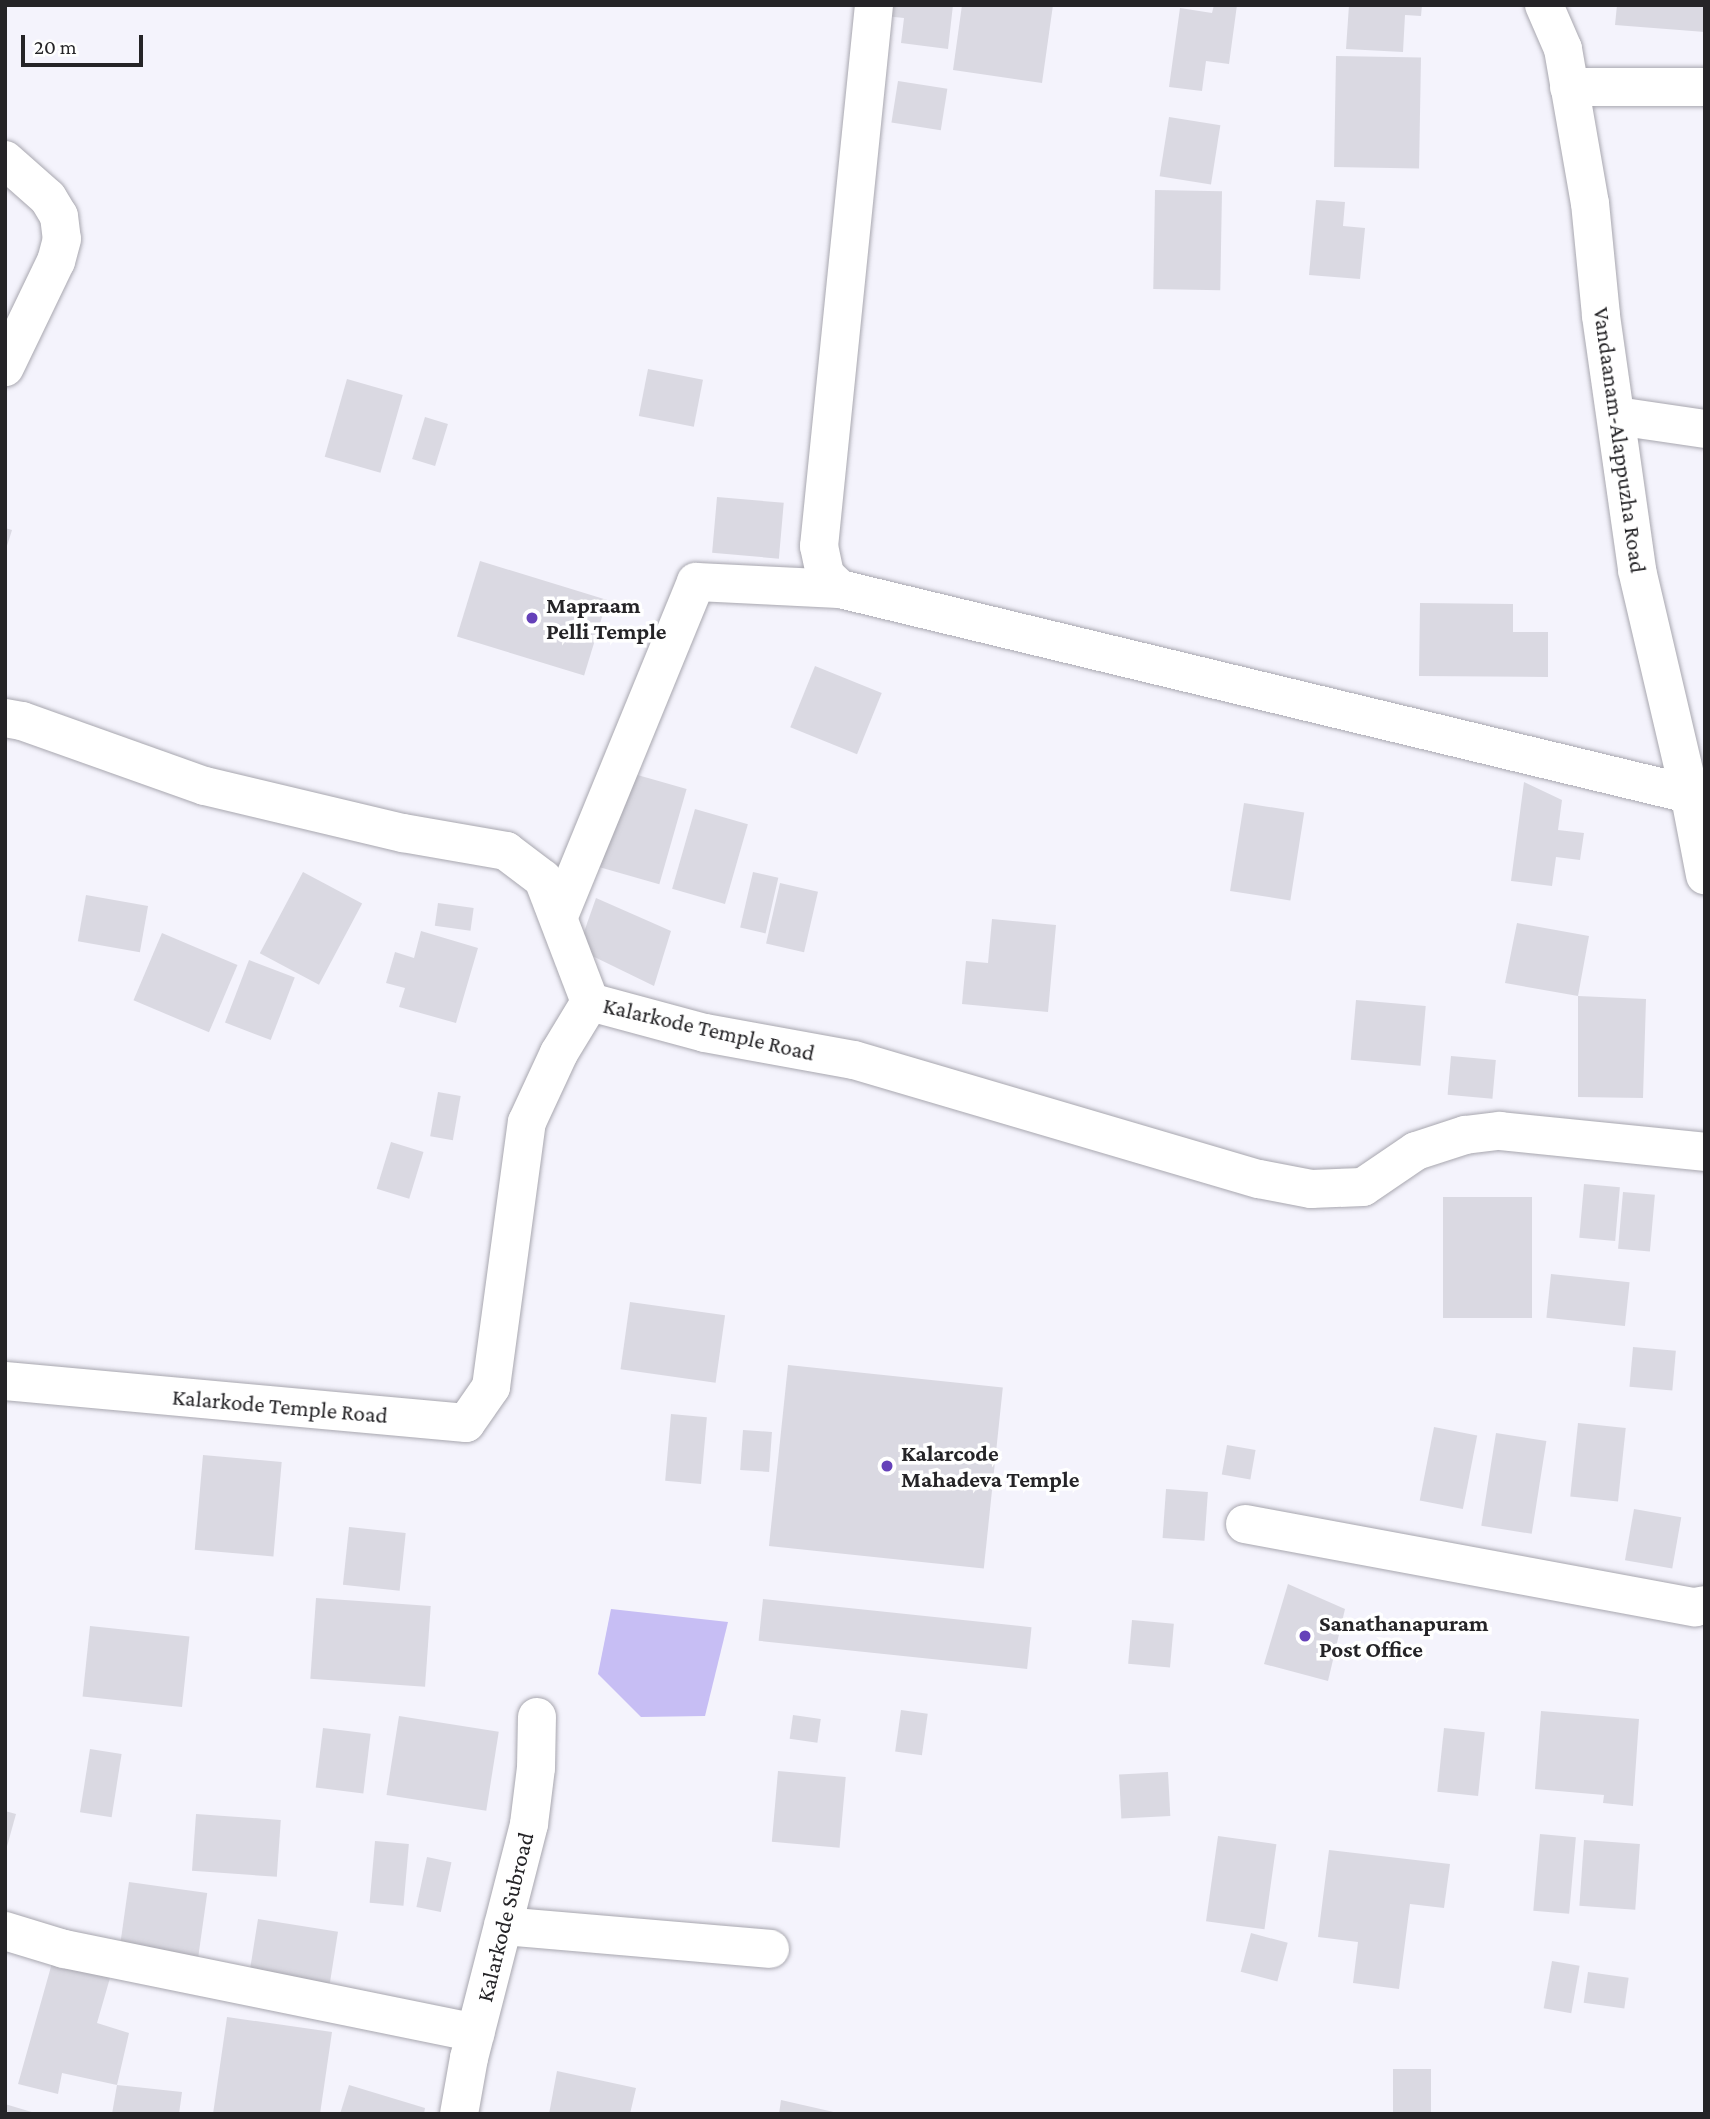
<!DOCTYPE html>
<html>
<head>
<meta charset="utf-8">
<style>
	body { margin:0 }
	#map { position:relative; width:1710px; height:2119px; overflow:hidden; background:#f4f3fc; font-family:"Crimson Pro",serif }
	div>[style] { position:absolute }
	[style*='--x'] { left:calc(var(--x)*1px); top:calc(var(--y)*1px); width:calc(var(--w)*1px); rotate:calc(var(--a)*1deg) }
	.water>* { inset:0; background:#c7bef4 }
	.building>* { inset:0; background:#dad9e2; transform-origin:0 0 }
	.roads { filter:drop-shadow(0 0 2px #a8a7af) drop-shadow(0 0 2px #a8a7af) }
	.minor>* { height:38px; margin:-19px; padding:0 19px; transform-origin:19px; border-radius:19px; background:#fff }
	.major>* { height:38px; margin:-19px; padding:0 19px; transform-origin:19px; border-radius:19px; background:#fff }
	.dots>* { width:19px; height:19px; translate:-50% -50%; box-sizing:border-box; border:4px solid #fff; border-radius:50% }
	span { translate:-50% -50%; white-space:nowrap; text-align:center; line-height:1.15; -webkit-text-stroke:7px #fff; paint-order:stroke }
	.street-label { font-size:23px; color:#252427 }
	.poi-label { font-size:23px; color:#252427; font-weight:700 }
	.left { translate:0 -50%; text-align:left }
	.frame { position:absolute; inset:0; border:7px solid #252427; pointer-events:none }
	.scale { position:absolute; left:21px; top:35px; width:122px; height:32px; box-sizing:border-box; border:4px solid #252427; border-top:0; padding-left:9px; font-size:21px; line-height:24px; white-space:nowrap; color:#252427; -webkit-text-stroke:5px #fff; paint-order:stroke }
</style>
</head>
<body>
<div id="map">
	<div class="water">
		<i style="clip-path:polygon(611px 1609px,728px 1622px,705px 1716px,641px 1717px,598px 1674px)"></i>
	</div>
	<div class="building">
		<i style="clip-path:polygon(886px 5px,953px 5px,948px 49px,901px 43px,904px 18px,885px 16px)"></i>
		<i style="clip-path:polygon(962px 5px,1053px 5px,1042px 83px,953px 70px)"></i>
		<i style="clip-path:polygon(1214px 5px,1237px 5px,1229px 64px,1206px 61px,1202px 91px,1169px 87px,1180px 8px,1212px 13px)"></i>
		<i style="clip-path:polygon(1349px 5px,1422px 5px,1421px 16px,1405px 15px,1403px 52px,1346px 49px)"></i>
		<i style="clip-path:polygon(1617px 5px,1705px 5px,1705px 32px,1615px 25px)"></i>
		<i style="left:1336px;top:56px;width:85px;height:111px;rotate:1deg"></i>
		<i style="left:898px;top:81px;width:50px;height:42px;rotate:9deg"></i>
		<i style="left:1169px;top:117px;width:52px;height:60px;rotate:9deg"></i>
		<i style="left:1155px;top:190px;width:67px;height:99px;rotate:1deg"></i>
		<i style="clip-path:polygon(1316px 200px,1345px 202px,1343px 226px,1365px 228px,1360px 279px,1309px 275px)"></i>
		<i style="left:648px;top:369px;width:56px;height:48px;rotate:11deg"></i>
		<i style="left:347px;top:379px;width:58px;height:81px;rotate:16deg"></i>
		<i style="left:425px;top:417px;width:24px;height:44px;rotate:17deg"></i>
		<i style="left:717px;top:497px;width:67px;height:56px;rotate:5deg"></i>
		<i style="clip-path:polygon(5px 528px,12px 530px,6px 549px,5px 549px)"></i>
		<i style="left:480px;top:561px;width:133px;height:79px;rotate:17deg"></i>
		<i style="clip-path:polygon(1420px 603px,1513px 604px,1513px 632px,1548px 632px,1548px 677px,1419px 676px)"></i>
		<i style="left:815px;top:666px;width:72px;height:66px;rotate:22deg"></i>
		<i style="left:627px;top:772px;width:62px;height:99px;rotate:16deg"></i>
		<i style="clip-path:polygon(1524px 782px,1562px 800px,1558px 830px,1584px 833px,1580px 860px,1556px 857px,1552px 886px,1511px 881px)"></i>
		<i style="left:1244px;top:803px;width:61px;height:89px;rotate:9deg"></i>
		<i style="left:695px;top:809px;width:55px;height:83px;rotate:16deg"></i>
		<i style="left:303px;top:872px;width:67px;height:92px;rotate:28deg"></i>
		<i style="left:753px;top:872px;width:26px;height:57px;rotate:13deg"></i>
		<i style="left:780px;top:883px;width:39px;height:62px;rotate:13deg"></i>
		<i style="left:86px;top:895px;width:63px;height:47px;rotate:10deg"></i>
		<i style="clip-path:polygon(596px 898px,671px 931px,654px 986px,578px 949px)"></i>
		<i style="left:438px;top:903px;width:36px;height:23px;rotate:8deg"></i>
		<i style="clip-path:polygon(992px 919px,1056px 925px,1048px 1012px,962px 1004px,966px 961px,988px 963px)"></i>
		<i style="clip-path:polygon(1517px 923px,1589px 936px,1578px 996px,1646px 999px,1643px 1098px,1578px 1097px,1578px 996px,1505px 983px)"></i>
		<i style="clip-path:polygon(421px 931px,478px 948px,456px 1023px,399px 1007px,405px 988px,386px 983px,395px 952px,414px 958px)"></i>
		<i style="left:162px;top:933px;width:82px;height:73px;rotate:23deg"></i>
		<i style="left:249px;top:960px;width:49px;height:67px;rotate:21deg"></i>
		<i style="left:1356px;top:1000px;width:70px;height:60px;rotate:5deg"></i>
		<i style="left:1451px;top:1056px;width:45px;height:39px;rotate:5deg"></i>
		<i style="left:438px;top:1092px;width:23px;height:45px;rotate:10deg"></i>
		<i style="left:391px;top:1142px;width:34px;height:49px;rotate:17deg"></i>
		<i style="left:1584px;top:1184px;width:36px;height:54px;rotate:5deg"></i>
		<i style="left:1623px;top:1192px;width:32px;height:57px;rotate:5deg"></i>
		<i style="left:1443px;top:1197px;width:89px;height:121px"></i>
		<i style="left:1551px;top:1274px;width:79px;height:44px;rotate:6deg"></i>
		<i style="left:630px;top:1302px;width:96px;height:68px;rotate:8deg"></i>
		<i style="left:1633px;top:1347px;width:43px;height:40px;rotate:5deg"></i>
		<i style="left:788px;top:1365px;width:216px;height:182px;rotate:6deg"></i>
		<i style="left:671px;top:1414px;width:36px;height:67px;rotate:5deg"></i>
		<i style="left:1578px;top:1423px;width:48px;height:74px;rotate:6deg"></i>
		<i style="left:1434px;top:1427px;width:44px;height:75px;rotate:11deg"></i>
		<i style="left:743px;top:1430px;width:29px;height:40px;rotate:4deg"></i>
		<i style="left:1496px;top:1433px;width:51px;height:94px;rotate:9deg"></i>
		<i style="left:1227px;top:1445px;width:29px;height:30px;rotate:10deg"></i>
		<i style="left:203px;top:1455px;width:79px;height:95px;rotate:5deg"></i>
		<i style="left:1166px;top:1489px;width:42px;height:49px;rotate:4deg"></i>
		<i style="left:1634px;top:1509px;width:48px;height:52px;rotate:10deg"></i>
		<i style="left:349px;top:1527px;width:57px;height:58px;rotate:6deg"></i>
		<i style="clip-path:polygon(1288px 1584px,1345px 1609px,1328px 1681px,1264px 1664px)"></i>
		<i style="left:316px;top:1598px;width:115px;height:81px;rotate:4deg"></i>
		<i style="left:763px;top:1599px;width:270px;height:42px;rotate:6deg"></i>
		<i style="left:1132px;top:1620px;width:42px;height:44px;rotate:5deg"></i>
		<i style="left:90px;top:1626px;width:100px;height:71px;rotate:6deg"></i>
		<i style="left:901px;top:1710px;width:27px;height:42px;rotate:8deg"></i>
		<i style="clip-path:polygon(1541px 1711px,1639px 1719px,1633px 1806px,1603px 1803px,1604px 1795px,1535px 1789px)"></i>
		<i style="left:793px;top:1715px;width:28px;height:24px;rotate:8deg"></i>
		<i style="left:399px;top:1716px;width:101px;height:80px;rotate:9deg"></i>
		<i style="left:323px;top:1728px;width:48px;height:60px;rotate:7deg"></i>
		<i style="left:1444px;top:1728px;width:41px;height:64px;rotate:6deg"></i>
		<i style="left:90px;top:1749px;width:32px;height:64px;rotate:9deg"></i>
		<i style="left:778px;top:1771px;width:68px;height:71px;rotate:5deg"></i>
		<i style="left:1168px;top:1772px;width:44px;height:49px;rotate:87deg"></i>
		<i style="clip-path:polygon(5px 1811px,16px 1814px,6px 1850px,5px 1850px)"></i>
		<i style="left:196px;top:1814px;width:85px;height:57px;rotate:4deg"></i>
		<i style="left:1540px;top:1834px;width:36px;height:77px;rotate:5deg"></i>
		<i style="left:1218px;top:1836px;width:59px;height:86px;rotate:8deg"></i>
		<i style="left:1584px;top:1840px;width:56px;height:66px;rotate:4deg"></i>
		<i style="left:375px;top:1841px;width:34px;height:62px;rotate:5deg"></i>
		<i style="clip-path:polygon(1329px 1850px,1450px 1864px,1444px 1908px,1410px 1904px,1399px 1989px,1353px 1983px,1358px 1942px,1318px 1937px)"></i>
		<i style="left:427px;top:1857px;width:25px;height:51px;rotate:12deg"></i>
		<i style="left:129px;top:1882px;width:79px;height:65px;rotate:8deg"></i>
		<i style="left:258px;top:1919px;width:81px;height:58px;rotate:9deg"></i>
		<i style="left:1251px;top:1933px;width:38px;height:40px;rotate:15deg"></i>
		<i style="left:1552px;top:1961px;width:28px;height:48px;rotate:10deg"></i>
		<i style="clip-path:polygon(52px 1963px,110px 1978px,97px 2023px,129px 2033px,117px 2085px,62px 2073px,58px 2094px,18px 2084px)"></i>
		<i style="left:1588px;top:1972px;width:41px;height:31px;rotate:8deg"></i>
		<i style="clip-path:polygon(227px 2017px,332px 2032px,320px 2114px,213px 2114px)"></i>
		<i style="left:1431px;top:2069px;width:45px;height:38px;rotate:90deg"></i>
		<i style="clip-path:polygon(557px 2071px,636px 2088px,630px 2114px,549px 2114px)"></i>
		<i style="clip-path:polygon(117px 2085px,182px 2092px,179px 2114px,112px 2114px)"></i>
		<i style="clip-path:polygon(349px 2085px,425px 2108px,424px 2114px,340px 2114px)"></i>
		<i style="clip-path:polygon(781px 2100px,838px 2113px,838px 2114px,779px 2114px)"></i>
		<i style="clip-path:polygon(5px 2104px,35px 2113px,35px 2114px,5px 2114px)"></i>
	</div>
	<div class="roads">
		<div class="minor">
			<i style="--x:874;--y:5;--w:544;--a:95.8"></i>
			<i style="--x:819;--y:546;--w:30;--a:78"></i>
			<i style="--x:825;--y:575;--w:21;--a:43"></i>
			<i style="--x:840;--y:589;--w:890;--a:13.58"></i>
			<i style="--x:1569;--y:87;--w:136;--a:0"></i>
			<i style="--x:5;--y:160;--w:57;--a:41.5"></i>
			<i style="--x:48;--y:198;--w:21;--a:59"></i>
			<i style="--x:59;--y:216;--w:23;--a:83"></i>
			<i style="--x:62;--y:239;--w:23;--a:105"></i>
			<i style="--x:56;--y:261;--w:118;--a:115.7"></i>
			<i style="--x:1617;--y:416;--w:89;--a:8.4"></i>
			<i style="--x:559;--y:916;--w:361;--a:-67.7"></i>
			<i style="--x:696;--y:582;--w:144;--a:2.8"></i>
			<i style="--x:503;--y:1926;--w:268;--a:4.9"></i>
			<i style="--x:5;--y:1931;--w:62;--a:17"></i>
			<i style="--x:64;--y:1949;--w:420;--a:11.5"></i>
			<i style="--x:459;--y:2114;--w:57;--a:-79.9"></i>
			<i style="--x:469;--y:2058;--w:242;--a:-75.6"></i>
			<i style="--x:529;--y:1824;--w:56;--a:-82.9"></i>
			<i style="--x:536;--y:1768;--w:51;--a:-88.9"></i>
		</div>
		<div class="major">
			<i style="--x:1544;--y:5;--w:48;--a:66.6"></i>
			<i style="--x:1563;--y:49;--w:156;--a:80.1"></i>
			<i style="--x:1590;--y:203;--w:114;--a:84.4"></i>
			<i style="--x:1601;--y:316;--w:257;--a:81.9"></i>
			<i style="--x:1637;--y:570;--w:228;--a:76.8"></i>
			<i style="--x:1689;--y:792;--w:85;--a:79.1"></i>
			<i style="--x:5;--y:718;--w:17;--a:10"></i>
			<i style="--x:22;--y:721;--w:194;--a:19.6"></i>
			<i style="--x:205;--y:786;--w:204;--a:13.4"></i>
			<i style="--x:403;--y:833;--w:105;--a:9.9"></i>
			<i style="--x:506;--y:851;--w:46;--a:37.1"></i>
			<i style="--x:543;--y:879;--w:132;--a:69.1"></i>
			<i style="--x:5;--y:1381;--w:463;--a:5.2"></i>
			<i style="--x:466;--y:1423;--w:44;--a:-55.2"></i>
			<i style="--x:491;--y:1387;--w:267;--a:-82.3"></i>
			<i style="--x:527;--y:1122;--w:76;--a:-65.1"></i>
			<i style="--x:559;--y:1053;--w:60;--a:-58.7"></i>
			<i style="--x:590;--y:1002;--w:119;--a:15.1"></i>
			<i style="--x:705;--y:1033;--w:151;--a:10.3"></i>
			<i style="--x:854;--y:1060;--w:422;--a:16.4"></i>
			<i style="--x:1259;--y:1179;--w:53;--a:10.9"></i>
			<i style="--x:1311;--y:1189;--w:52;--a:-2.2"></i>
			<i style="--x:1363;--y:1187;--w:64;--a:-34.2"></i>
			<i style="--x:1416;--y:1151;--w:52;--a:-18.1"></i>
			<i style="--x:1465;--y:1135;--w:35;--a:-7"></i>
			<i style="--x:1500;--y:1131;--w:206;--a:5.8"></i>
			<i style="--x:1245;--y:1524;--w:458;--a:10.5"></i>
			<i style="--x:1695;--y:1607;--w:10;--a:-11"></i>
		</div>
	</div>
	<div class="dots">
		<i style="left:532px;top:618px;background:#6541b9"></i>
		<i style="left:887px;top:1466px;background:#6541b9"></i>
		<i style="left:1305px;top:1636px;background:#6541b9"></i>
	</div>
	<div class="street-label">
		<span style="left:1620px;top:440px;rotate:82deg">Vandaanam-Alappuzha Road</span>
		<span style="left:709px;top:1029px;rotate:13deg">Kalarkode Temple Road</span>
		<span style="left:280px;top:1406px;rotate:5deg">Kalarkode Temple Road</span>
		<span style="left:505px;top:1917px;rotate:-76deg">Kalarkode Subroad</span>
	</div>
	<div class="poi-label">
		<span class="left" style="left:546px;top:618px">Mapraam<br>Pelli Temple</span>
		<span class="left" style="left:901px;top:1466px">Kalarcode<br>Mahadeva Temple</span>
		<span class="left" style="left:1319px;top:1636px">Sanathanapuram<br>Post Office</span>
	</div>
	<div class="frame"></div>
	<div class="scale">20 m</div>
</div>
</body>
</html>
